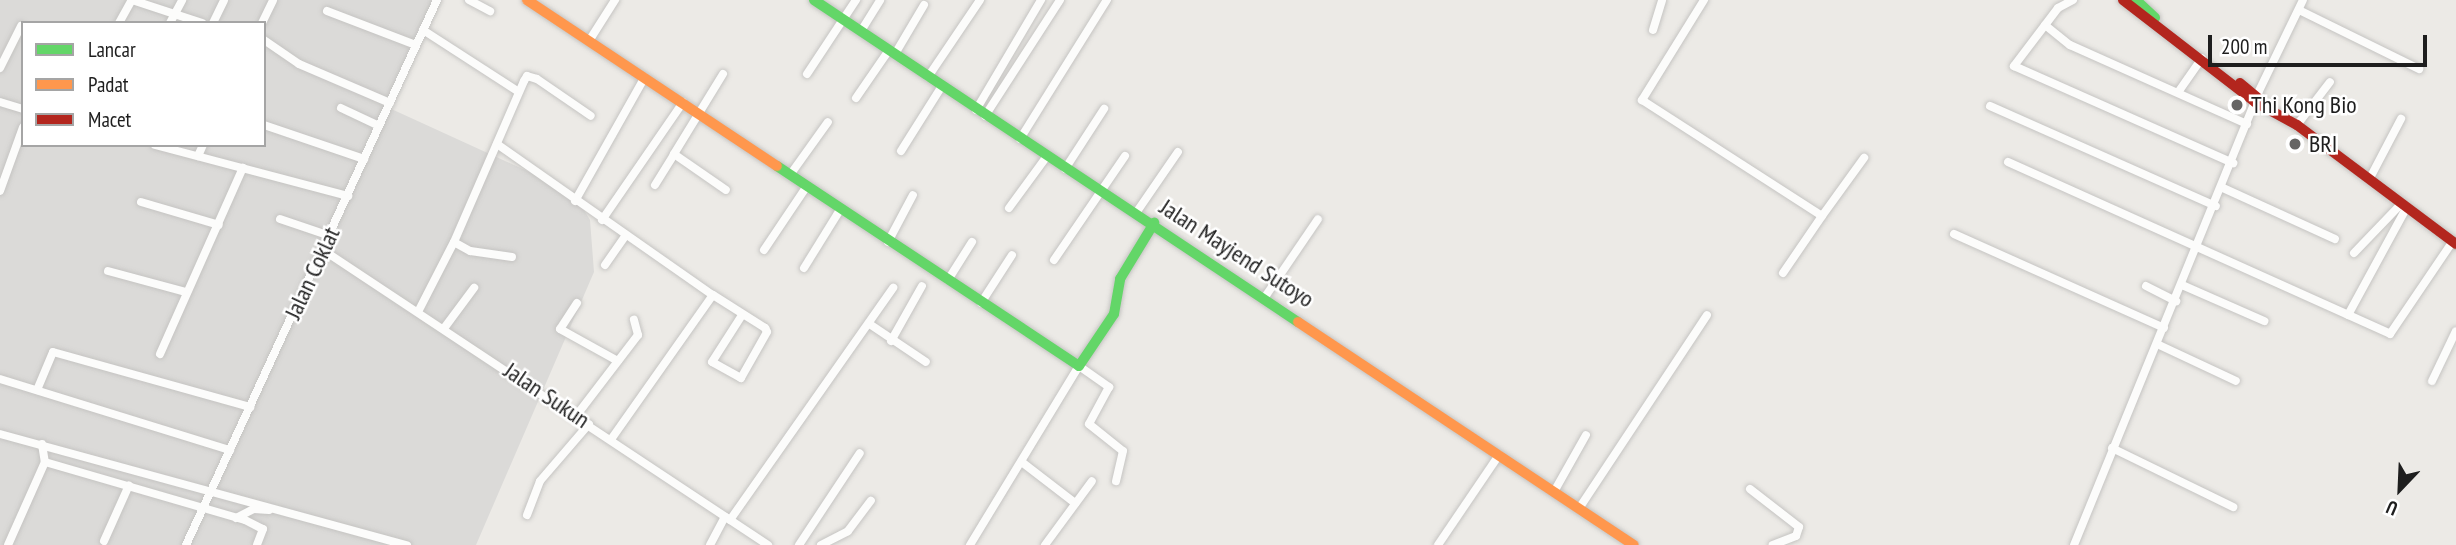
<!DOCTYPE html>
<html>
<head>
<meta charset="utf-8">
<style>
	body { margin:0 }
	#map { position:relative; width:2456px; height:545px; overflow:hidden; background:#eceae6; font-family:"PT Sans Narrow",sans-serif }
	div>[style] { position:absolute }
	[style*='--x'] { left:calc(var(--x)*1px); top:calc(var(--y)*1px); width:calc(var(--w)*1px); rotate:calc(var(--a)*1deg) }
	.residential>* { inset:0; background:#dbdad8 }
	.roads { filter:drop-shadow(0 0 2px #c5c4c2) drop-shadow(0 0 2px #c5c4c2) }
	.street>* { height:8px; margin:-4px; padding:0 4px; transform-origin:4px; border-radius:4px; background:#fcfcfb }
	.fast>* { height:10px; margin:-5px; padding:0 5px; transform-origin:5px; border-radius:5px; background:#63d668 }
	.slow>* { height:10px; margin:-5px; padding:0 5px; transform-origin:5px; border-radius:5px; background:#ff974d }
	.jam>* { height:10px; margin:-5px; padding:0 5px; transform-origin:5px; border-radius:5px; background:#b3261e }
	.dots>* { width:19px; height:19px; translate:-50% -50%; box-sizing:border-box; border:4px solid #fff; border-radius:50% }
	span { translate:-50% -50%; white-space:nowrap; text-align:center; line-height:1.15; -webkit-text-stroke:5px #fff; paint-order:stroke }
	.poi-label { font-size:24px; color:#1e1e1e }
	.left { translate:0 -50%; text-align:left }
	.street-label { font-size:24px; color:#1e1e1e }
	.legend { position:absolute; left:21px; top:21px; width:245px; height:126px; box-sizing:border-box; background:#fff; border:2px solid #a5a5a5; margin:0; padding:9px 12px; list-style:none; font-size:21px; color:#1e1e1e }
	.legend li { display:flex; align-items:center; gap:14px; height:35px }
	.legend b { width:35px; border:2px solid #a5a5a5 }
	.north { position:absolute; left:2365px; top:454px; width:70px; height:70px; -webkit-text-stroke:5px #fff; paint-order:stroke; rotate:203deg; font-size:19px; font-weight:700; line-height:28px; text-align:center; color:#1e1e1e }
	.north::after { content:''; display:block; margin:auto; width:24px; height:32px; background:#1e1e1e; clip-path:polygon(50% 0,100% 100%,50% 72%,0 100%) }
	.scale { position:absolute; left:2208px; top:35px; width:219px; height:32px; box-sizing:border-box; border:4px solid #1e1e1e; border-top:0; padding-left:9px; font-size:21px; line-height:24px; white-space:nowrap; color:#1e1e1e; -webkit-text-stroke:5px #fff; paint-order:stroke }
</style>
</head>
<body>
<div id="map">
	<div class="residential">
		<i style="clip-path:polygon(evenodd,0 0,435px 0,387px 107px,573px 192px,590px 220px,594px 272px,476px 545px,0 545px,0 0,23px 23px,264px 23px,264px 145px,23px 145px,23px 23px)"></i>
	</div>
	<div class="roads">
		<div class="street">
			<i style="--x:132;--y:0;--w:74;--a:18.2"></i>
			<i style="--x:469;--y:0;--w:24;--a:28"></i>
			<i style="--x:1704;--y:0;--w:118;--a:121.8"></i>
			<i style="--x:1642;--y:100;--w:214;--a:32.8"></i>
			<i style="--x:1822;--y:216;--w:72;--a:-54.1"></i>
			<i style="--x:2073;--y:0;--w:17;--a:152"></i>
			<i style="--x:2058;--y:8;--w:73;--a:127.2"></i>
			<i style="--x:2014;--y:66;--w:240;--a:23.9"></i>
			<i style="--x:2299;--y:10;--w:134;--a:26.2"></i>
			<i style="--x:327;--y:11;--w:95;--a:20.9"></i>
			<i style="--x:119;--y:23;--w:26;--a:-61"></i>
			<i style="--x:170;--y:23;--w:26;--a:-62"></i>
			<i style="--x:213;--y:23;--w:25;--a:-64"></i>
			<i style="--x:262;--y:23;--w:25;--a:-64"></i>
			<i style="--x:2045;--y:25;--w:32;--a:39"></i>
			<i style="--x:2070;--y:45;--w:194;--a:24.1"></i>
			<i style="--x:423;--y:30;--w:114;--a:32.9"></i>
			<i style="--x:1653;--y:30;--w:31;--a:-73"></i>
			<i style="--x:861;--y:31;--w:36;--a:-58"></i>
			<i style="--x:264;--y:40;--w:42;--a:34.4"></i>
			<i style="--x:299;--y:64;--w:99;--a:23.2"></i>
			<i style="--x:589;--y:41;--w:49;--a:-57.6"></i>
			<i style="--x:895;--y:54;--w:57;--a:-59.4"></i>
			<i style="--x:0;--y:68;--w:47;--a:-63.4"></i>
			<i style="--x:723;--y:74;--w:94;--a:121.5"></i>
			<i style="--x:674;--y:154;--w:63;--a:34.7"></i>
			<i style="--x:807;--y:74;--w:89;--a:-56.5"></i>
			<i style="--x:928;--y:77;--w:93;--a:-56"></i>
			<i style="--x:2179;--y:91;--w:40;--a:-55.1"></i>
			<i style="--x:856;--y:98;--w:58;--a:-55.5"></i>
			<i style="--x:0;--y:102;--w:24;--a:17"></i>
			<i style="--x:1990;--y:106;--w:247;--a:23.9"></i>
			<i style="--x:341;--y:108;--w:42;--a:25.3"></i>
			<i style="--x:976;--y:110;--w:128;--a:-59.4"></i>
			<i style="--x:985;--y:116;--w:138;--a:-57.1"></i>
			<i style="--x:264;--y:125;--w:106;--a:18.8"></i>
			<i style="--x:2297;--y:125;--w:54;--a:-52.5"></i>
			<i style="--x:1020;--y:139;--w:164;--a:-58"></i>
			<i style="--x:497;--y:144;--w:264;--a:35"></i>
			<i style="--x:155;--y:145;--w:200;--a:14.8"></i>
			<i style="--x:901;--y:151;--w:77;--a:-57.8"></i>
			<i style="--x:198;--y:156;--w:12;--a:-66"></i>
			<i style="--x:2008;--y:162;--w:419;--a:24.2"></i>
			<i style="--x:2390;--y:334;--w:112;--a:-55.9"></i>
			<i style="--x:1065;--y:169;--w:72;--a:-57"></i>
			<i style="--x:790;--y:175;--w:65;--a:-54.4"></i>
			<i style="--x:2370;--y:178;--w:67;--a:-62.3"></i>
			<i style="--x:655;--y:185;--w:36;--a:-58"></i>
			<i style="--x:2223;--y:188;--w:123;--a:24.5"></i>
			<i style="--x:0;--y:191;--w:68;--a:-70.2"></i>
			<i style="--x:575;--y:201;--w:142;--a:-60.6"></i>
			<i style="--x:141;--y:202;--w:81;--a:16.4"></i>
			<i style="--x:1009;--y:208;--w:64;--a:-53.8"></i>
			<i style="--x:1136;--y:213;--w:74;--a:-55.5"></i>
			<i style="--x:280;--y:219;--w:53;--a:18.8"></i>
			<i style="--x:602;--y:220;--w:143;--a:-55.5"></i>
			<i style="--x:1954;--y:234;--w:230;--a:24.1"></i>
			<i style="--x:888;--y:242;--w:53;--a:-62"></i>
			<i style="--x:323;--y:250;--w:534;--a:33.54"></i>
			<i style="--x:764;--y:250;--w:77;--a:-56.1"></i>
			<i style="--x:2354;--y:253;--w:69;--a:-46.2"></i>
			<i style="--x:512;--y:257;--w:42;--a:-171.9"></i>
			<i style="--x:470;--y:251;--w:18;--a:-151"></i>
			<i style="--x:454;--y:242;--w:176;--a:-66.5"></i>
			<i style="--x:524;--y:81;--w:6;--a:-59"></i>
			<i style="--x:527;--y:76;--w:10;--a:17"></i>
			<i style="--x:537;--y:79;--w:65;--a:34.4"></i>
			<i style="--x:1054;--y:260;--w:126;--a:-55.7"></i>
			<i style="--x:605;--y:265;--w:35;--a:-55"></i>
			<i style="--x:804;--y:268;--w:68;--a:-58.2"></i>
			<i style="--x:108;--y:271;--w:81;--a:15.1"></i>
			<i style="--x:1783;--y:273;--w:69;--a:-55.6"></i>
			<i style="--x:948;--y:280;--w:45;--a:-57.7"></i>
			<i style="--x:2182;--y:285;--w:90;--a:23.7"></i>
			<i style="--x:2146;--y:286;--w:34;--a:27"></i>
			<i style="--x:1265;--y:297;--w:94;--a:-55.8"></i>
			<i style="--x:577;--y:303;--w:31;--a:123"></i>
			<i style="--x:560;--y:329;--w:66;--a:28.9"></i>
			<i style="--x:981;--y:303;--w:57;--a:-57.1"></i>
			<i style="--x:419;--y:310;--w:76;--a:-62.8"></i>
			<i style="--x:2348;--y:315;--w:123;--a:-61.4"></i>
			<i style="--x:871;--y:325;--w:66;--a:33.9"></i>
			<i style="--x:445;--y:327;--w:49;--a:-53.4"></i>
			<i style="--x:891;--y:341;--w:63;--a:-60.6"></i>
			<i style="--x:2157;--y:344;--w:87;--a:25.1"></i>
			<i style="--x:160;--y:354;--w:204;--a:-66"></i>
			<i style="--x:0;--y:379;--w:241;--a:17.2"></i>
			<i style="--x:2432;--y:381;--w:55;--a:-64.4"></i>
			<i style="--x:37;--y:390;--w:41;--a:-67.2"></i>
			<i style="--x:53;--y:352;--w:205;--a:15.6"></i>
			<i style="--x:576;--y:416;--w:102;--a:-52.6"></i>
			<i style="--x:638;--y:335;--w:16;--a:-105"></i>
			<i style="--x:0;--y:434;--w:422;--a:15.3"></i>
			<i style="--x:612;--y:438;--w:175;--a:-54.8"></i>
			<i style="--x:713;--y:295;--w:62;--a:32.4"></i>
			<i style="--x:765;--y:328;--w:4;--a:63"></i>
			<i style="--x:767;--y:332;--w:53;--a:119.5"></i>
			<i style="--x:741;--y:378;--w:33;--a:-151"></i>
			<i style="--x:712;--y:362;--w:56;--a:-57.4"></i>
			<i style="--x:42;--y:444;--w:18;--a:81"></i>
			<i style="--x:45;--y:462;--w:208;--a:16.2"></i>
			<i style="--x:245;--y:520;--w:20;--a:27"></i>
			<i style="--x:263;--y:529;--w:17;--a:111"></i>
			<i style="--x:2112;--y:448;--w:135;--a:26"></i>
			<i style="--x:1023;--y:463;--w:66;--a:37.6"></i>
			<i style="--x:1750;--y:489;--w:62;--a:37.8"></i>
			<i style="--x:1799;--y:527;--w:9;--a:108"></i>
			<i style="--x:1796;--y:536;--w:25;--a:159"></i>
			<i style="--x:1555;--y:490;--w:63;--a:-60.6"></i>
			<i style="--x:1580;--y:507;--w:230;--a:-56.5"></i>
			<i style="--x:527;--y:515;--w:36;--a:-69"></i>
			<i style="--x:540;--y:481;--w:75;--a:-49.3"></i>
			<i style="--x:236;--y:518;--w:20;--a:-27"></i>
			<i style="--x:254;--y:509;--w:15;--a:4"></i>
			<i style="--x:730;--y:520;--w:284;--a:-54.9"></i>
			<i style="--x:104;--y:541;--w:61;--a:-65.9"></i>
			<i style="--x:8;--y:545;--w:91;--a:-66"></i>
			<i style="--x:186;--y:545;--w:600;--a:-65.27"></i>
			<i style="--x:710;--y:545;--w:32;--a:-62"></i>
			<i style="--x:799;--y:545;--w:110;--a:-56.5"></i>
			<i style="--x:821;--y:545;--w:30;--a:-27"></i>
			<i style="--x:848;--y:531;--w:38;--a:-53"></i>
			<i style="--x:970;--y:545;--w:210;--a:-58.7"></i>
			<i style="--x:1079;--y:366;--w:37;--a:35"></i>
			<i style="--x:1109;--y:387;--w:42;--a:118.4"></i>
			<i style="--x:1089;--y:424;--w:43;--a:38.5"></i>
			<i style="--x:1123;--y:451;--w:31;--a:103"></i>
			<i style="--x:1045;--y:545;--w:79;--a:-53.7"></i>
			<i style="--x:1438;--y:545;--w:109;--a:-55.9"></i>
			<i style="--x:2074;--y:545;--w:488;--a:-67.8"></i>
			<i style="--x:2258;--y:93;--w:103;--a:-64.2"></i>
		</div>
		<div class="fast">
			<i style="--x:814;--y:0;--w:581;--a:33.64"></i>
			<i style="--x:2136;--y:0;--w:26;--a:43"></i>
			<i style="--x:777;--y:166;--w:362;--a:33.5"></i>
			<i style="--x:1079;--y:366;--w:63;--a:-56.1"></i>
			<i style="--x:1114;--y:314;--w:36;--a:-80"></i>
			<i style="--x:1120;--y:279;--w:66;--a:-58.7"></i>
		</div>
		<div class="slow">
			<i style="--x:527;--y:0;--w:300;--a:33.6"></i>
			<i style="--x:1298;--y:322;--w:403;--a:33.6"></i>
		</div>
		<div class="jam">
			<i style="--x:2123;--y:0;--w:167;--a:37.7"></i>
			<i style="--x:2255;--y:102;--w:48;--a:28.7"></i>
			<i style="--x:2297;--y:125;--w:199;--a:36.8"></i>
			<i style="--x:2240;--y:83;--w:31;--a:40"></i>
		</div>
	</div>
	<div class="dots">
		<i style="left:2237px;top:105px;background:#666564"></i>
		<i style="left:2295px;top:144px;background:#666564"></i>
	</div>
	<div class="poi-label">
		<span class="left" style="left:2251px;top:105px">Thi Kong Bio</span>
		<span class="left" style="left:2309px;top:144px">BRI</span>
	</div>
	<div class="street-label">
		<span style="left:1237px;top:253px;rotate:33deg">Jalan Mayjend Sutoyo</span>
		<span style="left:312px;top:273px;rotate:-65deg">Jalan Coklat</span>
		<span style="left:547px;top:395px;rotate:34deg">Jalan Sukun</span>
	</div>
	<ul class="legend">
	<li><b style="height:9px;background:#63d668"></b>Lancar</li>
	<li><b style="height:9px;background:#ff974d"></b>Padat</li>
	<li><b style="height:9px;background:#b3261e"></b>Macet</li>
	</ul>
	<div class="north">U</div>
	<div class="scale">200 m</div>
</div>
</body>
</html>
